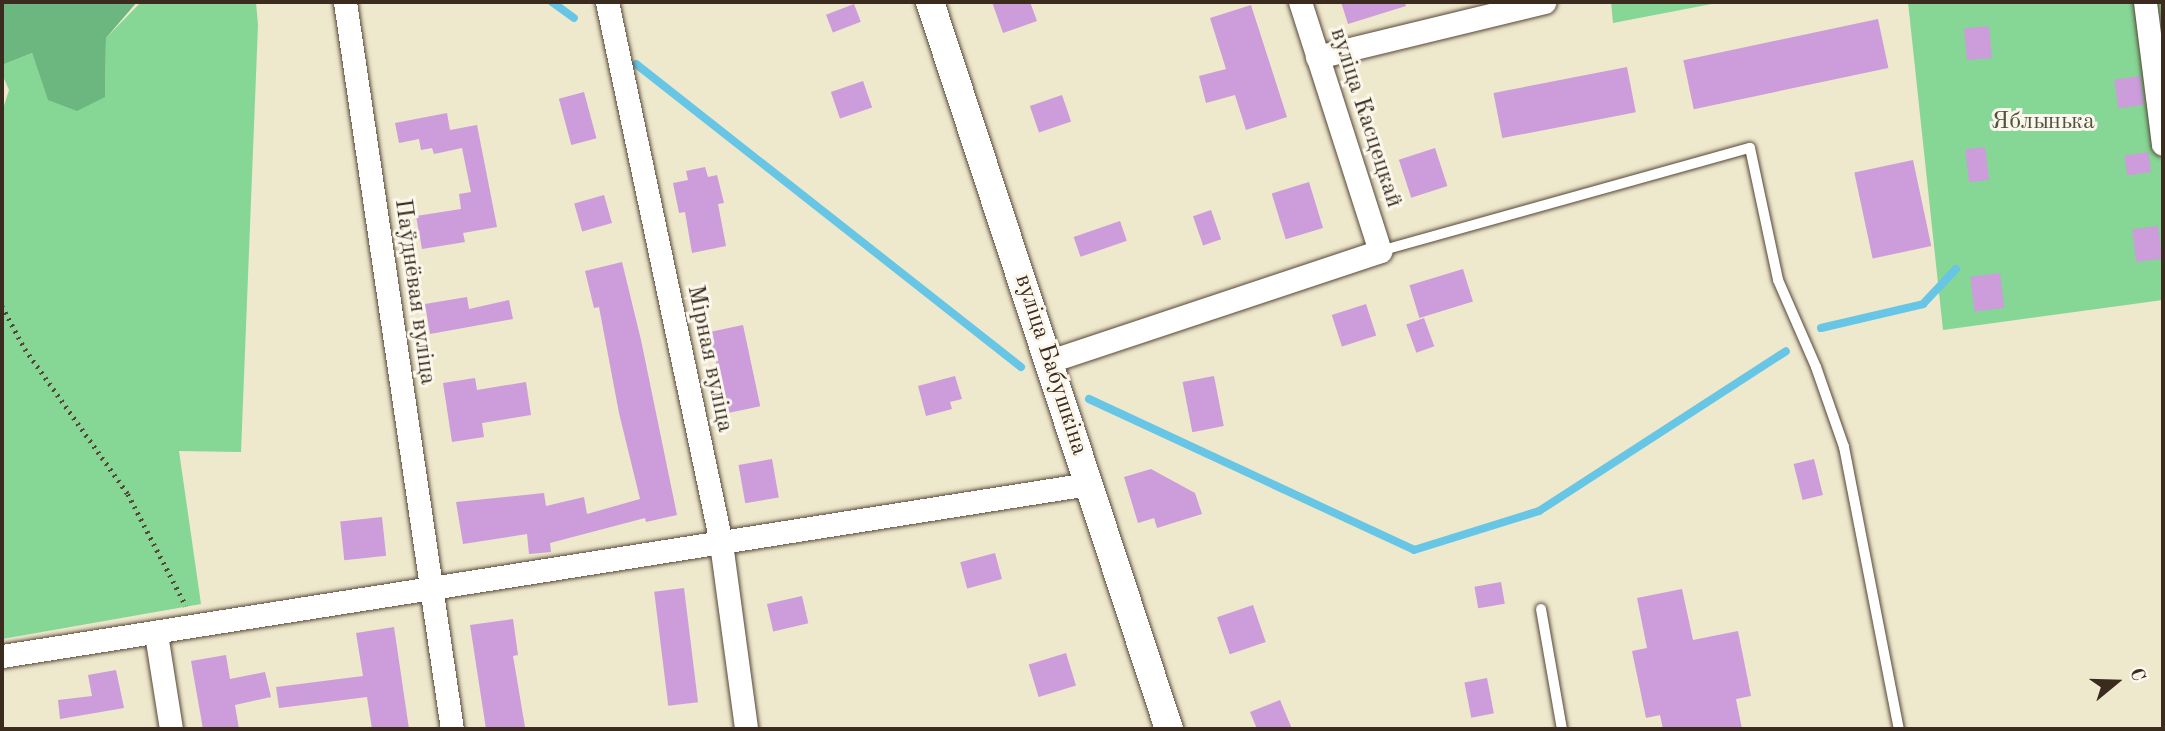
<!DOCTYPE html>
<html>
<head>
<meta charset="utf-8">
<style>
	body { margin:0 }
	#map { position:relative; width:2165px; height:731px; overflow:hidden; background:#eee8cd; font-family:"Old Standard TT",serif }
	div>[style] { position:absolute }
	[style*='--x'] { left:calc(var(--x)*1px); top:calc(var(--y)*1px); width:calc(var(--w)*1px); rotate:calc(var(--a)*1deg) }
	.green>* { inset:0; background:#86d696 }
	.forest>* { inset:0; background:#6cb77f }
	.stream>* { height:8px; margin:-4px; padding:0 4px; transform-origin:4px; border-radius:4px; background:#67c5e5 }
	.building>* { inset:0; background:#cc9cdb; transform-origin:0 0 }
	.path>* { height:4.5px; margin-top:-2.25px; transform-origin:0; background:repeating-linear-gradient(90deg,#564638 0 2px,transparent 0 7px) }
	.roads { filter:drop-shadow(0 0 2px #564638) drop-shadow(0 0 2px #564638) }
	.service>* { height:10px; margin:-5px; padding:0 5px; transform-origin:5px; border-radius:5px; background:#fff }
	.minor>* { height:23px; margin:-11.5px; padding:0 11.5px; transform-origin:11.5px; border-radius:11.5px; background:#fff }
	.tertiary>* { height:28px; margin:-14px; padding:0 14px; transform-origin:14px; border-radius:14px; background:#fff }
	span { translate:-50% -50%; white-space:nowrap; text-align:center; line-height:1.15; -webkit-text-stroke:6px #fbf7ec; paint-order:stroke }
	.street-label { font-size:24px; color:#3b2a1e }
	.park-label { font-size:24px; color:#4e553c }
	.frame { position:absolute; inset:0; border:4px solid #3b2a1e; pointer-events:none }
	.north { position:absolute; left:2081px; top:647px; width:70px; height:70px; -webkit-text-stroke:5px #fbf7ec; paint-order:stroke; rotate:71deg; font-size:19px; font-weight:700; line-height:28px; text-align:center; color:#3b2a1e }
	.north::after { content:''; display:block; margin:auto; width:24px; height:32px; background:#3b2a1e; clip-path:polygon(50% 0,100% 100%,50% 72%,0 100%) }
</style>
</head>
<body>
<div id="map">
	<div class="green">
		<i style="clip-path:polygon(141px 2px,256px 2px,258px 25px,241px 452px,179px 451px,201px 604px,2px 639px,2px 112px,9px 90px,2px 74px,2px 65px,32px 53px,48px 99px,105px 97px,106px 38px)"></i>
		<i style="clip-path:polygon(1611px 2px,1722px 2px,1613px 23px)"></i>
		<i style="clip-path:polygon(1908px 2px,2163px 2px,2163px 300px,1943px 330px)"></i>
	</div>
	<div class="forest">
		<i style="clip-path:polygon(2px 2px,137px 2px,106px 38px,105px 97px,77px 111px,48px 100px,32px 53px,2px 65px)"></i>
	</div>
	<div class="stream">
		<i style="--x:552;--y:2;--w:27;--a:36"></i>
		<i style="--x:636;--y:64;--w:490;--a:38.2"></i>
		<i style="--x:1821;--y:328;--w:105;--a:-13.2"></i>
		<i style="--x:1923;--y:304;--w:48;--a:-46.7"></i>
		<i style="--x:1089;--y:399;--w:358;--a:24.9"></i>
		<i style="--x:1414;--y:550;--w:131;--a:-17.3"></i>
		<i style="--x:1539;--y:511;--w:294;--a:-32.9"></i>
	</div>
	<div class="building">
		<i style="clip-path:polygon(992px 2px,1030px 2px,1037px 21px,1003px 33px)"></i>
		<i style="clip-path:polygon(1341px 2px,1405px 2px,1406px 6px,1348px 24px)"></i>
		<i style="left:854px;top:4px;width:19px;height:30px;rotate:69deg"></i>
		<i style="clip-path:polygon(1251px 5px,1287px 117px,1246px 130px,1235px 95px,1206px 103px,1199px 76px,1226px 69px,1210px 18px)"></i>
		<i style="left:1878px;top:19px;width:50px;height:199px;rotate:78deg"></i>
		<i style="left:1989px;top:26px;width:32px;height:25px;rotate:85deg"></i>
		<i style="left:1627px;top:67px;width:46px;height:136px;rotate:79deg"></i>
		<i style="left:2140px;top:76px;width:29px;height:26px;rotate:82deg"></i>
		<i style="left:863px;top:81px;width:28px;height:34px;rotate:71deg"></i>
		<i style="left:584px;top:92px;width:48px;height:26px;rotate:75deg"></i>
		<i style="left:1062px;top:95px;width:28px;height:34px;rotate:71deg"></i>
		<i style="clip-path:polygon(447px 113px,450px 130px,477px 125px,497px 227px,463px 233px,465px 242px,422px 249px,416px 216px,461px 209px,459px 194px,471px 192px,462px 148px,434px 154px,432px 148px,421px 150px,419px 139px,399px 143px,395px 123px)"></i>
		<i style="left:1985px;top:147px;width:33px;height:20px;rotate:83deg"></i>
		<i style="left:1435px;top:148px;width:40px;height:38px;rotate:72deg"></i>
		<i style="left:2148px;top:152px;width:20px;height:24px;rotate:81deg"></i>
		<i style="left:1913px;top:160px;width:88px;height:60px;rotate:78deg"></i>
		<i style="clip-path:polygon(705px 167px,708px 177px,717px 175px,724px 203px,718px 204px,726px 246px,692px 253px,685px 212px,679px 213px,673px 183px,688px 180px,686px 171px)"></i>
		<i style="left:1309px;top:182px;width:48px;height:39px;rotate:73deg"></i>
		<i style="left:604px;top:195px;width:29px;height:31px;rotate:74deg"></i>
		<i style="left:1211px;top:210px;width:31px;height:19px;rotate:71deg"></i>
		<i style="left:1120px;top:221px;width:21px;height:49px;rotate:71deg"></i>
		<i style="left:2158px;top:226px;width:33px;height:26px;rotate:83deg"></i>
		<i style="clip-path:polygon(622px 262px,641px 340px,677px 515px,646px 522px,645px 518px,550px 543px,551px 552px,529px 554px,527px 534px,463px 544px,456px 502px,544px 493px,546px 506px,584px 497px,587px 514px,640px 499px,619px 413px,599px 307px,594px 308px,585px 271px)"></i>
		<i style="left:1463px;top:269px;width:34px;height:56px;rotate:73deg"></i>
		<i style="left:2000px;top:273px;width:35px;height:30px;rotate:83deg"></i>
		<i style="clip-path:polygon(467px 297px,469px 309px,509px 300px,513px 319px,430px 334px,425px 304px)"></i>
		<i style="left:1366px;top:304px;width:33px;height:36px;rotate:72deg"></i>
		<i style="left:1424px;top:318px;width:30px;height:19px;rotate:70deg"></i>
		<i style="left:743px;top:325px;width:83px;height:34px;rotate:78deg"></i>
		<i style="clip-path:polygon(955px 376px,962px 399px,950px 402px,952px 409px,926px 416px,918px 386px)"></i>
		<i style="left:1214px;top:376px;width:51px;height:32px;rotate:79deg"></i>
		<i style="clip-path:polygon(475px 378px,477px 390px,526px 382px,531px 415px,482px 423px,484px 437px,452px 442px,443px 383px)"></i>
		<i style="left:772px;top:459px;width:39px;height:34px;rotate:80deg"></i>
		<i style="left:1814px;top:459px;width:37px;height:21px;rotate:76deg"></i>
		<i style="clip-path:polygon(1151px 469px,1195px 493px,1202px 514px,1157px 528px,1154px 518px,1138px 523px,1124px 477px)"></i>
		<i style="left:382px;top:517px;width:39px;height:42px;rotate:84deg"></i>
		<i style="left:995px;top:553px;width:27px;height:36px;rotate:75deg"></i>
		<i style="left:1501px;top:582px;width:22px;height:27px;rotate:80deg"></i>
		<i style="left:684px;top:588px;width:115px;height:30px;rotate:83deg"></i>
		<i style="clip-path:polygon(1682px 589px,1693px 640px,1738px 631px,1751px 696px,1736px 699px,1742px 729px,1663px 729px,1660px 715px,1646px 718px,1632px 651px,1647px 648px,1637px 598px)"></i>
		<i style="left:802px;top:596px;width:28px;height:36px;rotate:77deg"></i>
		<i style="left:1253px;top:605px;width:39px;height:38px;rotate:71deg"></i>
		<i style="clip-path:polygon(513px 619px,518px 655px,513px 656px,525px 727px,486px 729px,470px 625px)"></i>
		<i style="clip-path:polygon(394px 627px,409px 729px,372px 729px,367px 697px,279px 708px,276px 687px,363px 676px,356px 633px)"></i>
		<i style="left:1066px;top:653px;width:34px;height:39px;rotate:73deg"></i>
		<i style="clip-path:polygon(226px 655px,230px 679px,265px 672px,271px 697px,235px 705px,239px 729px,203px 729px,191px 661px)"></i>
		<i style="clip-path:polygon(116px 670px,124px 708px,60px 719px,58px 700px,92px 696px,88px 675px)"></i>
		<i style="left:1487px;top:678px;width:36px;height:23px;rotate:79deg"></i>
		<i style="clip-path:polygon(1280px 700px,1292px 729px,1257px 729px,1250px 712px)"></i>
	</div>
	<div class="path">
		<i style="--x:2;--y:306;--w:49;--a:61.9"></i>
		<i style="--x:25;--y:349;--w:178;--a:54.6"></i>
		<i style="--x:128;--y:494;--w:126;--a:62.6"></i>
	</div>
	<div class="roads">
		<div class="service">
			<i style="--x:1380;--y:251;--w:384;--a:-15.6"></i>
			<i style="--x:1750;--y:148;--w:135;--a:78"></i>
			<i style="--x:1778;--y:280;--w:95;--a:66.4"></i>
			<i style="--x:1816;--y:367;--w:85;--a:70.7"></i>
			<i style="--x:1844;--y:447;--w:287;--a:79"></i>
			<i style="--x:1541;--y:609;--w:122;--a:80.1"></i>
		</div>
		<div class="minor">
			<i style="--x:345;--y:2;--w:735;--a:81.63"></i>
			<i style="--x:607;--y:2;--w:553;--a:78.1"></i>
			<i style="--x:721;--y:543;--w:188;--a:82.3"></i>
			<i style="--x:2145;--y:2;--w:143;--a:82.8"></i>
			<i style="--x:1317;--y:57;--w:234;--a:-13.6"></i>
			<i style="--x:1050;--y:361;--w:348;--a:-18.4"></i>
			<i style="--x:1380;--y:251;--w:262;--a:-107.8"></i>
			<i style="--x:156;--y:634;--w:96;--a:81"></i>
			<i style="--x:2;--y:656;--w:1100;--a:-9"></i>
		</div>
		<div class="tertiary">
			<i style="--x:930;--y:2;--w:765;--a:71.8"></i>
		</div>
	</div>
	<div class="street-label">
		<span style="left:1365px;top:118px;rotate:72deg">вуліца Касцецкай</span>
		<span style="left:414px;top:292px;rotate:82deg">Паўднёвая вуліца</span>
		<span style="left:709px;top:359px;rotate:78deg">Мірная вуліца</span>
		<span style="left:1050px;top:365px;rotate:72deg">вуліца Бабушкіна</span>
	</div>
	<div class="park-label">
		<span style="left:2043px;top:123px">Яблынька</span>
	</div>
	<div class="frame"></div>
	<div class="north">С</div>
</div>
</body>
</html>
